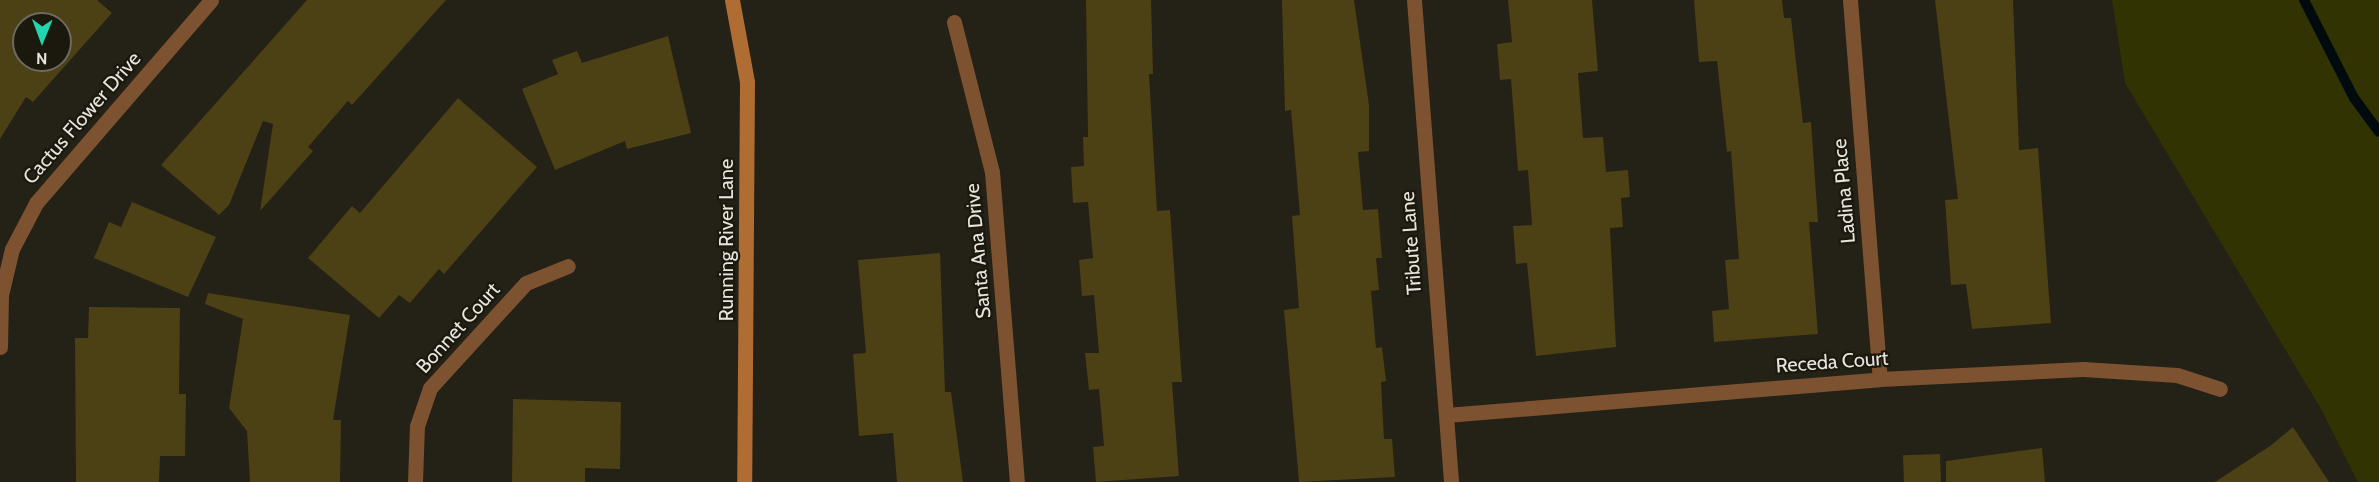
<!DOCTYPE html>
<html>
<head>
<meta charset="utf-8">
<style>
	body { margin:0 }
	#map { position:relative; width:2379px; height:482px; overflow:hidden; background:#242116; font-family:Cabin,sans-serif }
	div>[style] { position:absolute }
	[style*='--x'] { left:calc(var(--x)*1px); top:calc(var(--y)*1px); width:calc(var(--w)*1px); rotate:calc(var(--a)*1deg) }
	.green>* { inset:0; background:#313302 }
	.stream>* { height:10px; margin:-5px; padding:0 5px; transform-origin:5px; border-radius:5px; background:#010b0e }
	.building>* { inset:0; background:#4c4015; transform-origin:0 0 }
	.street>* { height:15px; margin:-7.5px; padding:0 7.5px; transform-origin:7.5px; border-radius:7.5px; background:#7c5231 }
	.secondary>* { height:15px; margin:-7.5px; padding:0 7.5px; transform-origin:7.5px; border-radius:7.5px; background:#af6c33 }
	span { translate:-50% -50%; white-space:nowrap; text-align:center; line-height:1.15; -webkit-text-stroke:4.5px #1b180d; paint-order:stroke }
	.street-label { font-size:20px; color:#e7e5de }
	.north { position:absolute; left:12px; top:12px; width:60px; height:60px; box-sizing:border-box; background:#1b180d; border:2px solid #6d6a61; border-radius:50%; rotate:181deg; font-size:16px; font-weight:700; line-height:24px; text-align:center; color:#e7e5de }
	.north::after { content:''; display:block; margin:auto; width:21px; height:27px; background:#22d5af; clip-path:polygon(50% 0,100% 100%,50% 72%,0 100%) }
</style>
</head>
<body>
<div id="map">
	<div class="green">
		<i style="clip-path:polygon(2112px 0,2379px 0,2379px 482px,2358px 482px,2321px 409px,2125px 83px)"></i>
	</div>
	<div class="stream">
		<i style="--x:2304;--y:0;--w:110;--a:63"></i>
		<i style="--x:2354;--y:98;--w:42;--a:53.7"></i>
	</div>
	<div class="building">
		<i style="clip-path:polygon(evenodd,0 0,97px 0,112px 13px,33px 102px,26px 97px,0 139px,0 0,24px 24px,60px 24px,60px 60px,24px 60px,24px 24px)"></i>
		<i style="clip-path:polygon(307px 0,446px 0,352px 105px,348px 101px,308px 147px,313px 151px,260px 211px,273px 124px,263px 121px,229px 205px,219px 215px,161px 165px)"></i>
		<i style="clip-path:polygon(1086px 0,1151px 0,1153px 74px,1149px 74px,1157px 211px,1170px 210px,1182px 382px,1172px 382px,1179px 476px,1096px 482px,1093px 447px,1104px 446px,1099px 389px,1089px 390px,1085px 353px,1099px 353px,1094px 295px,1082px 296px,1079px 260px,1093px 258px,1088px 202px,1073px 203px,1071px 167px,1084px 166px,1083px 137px,1088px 137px)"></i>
		<i style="clip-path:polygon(1282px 0,1354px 0,1369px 105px,1369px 151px,1358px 152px,1363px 210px,1378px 209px,1382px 258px,1376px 258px,1379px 290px,1371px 291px,1376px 348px,1382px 347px,1386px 381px,1381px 382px,1384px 439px,1392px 439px,1395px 477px,1299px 482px,1284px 310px,1299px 308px,1292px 216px,1300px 215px,1291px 110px,1285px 111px)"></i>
		<i style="clip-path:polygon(1508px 0,1592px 0,1598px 71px,1578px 73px,1583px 138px,1603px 137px,1606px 172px,1628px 170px,1630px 197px,1621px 198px,1623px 227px,1610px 228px,1616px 347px,1536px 356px,1527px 263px,1516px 264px,1513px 226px,1532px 225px,1528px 170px,1518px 171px,1511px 79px,1500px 80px,1497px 44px,1512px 42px)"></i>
		<i style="clip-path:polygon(1694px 0,1782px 0,1784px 18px,1791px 18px,1803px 123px,1811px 122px,1818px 222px,1809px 222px,1818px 334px,1714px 342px,1712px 311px,1729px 309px,1725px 260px,1739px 259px,1731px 151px,1727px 152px,1717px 61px,1699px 62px)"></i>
		<i style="clip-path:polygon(1935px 0,2013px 0,2019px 150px,2038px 148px,2051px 323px,1972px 329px,1966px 284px,1951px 285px,1945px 200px,1958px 199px)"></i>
		<i style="clip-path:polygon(668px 36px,691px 133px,627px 149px,625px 141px,555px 170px,522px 89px,558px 74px,552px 60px,577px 51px,582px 63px)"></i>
		<i style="clip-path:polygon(458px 98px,537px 167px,444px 274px,439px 269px,410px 303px,399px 295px,379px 318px,308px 258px,352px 206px,360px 213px)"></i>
		<i style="clip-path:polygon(132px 202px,216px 237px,188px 297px,94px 258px,109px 222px,121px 227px)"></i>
		<i style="clip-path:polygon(940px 253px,945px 392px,951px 392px,963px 482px,897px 482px,893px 433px,859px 436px,853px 354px,866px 353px,858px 260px)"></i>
		<i style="clip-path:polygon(208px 293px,350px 315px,333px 420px,341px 420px,340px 482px,250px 482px,247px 431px,229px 408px,243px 319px,205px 304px)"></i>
		<i style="clip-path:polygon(89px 307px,180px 308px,179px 394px,186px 394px,185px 456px,160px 456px,159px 482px,76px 482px,75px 338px,88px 338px)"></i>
		<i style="clip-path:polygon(513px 399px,621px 402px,620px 469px,585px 468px,585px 482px,512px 482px)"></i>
		<i style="clip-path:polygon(2293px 427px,2329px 482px,2215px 482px,2270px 446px)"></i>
		<i style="clip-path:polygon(2042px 448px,2045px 482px,1946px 482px,1946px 461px)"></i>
		<i style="left:1940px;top:454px;width:28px;height:37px;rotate:88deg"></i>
	</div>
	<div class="street">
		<i style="--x:1414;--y:0;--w:483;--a:85.6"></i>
		<i style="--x:1850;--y:0;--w:380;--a:85.5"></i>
		<i style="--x:954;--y:22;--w:155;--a:75.8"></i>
		<i style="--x:992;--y:172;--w:311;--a:85.4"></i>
		<i style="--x:0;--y:347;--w:52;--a:-88.9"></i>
		<i style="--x:1;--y:295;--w:47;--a:-76.6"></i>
		<i style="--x:12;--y:249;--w:52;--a:-62.4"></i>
		<i style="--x:36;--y:203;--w:268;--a:-49.2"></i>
		<i style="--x:1446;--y:415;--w:435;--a:-4.7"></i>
		<i style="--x:1880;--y:379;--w:203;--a:-2.8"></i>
		<i style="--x:2083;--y:369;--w:94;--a:3.7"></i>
		<i style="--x:2177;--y:375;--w:45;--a:18"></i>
		<i style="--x:415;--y:482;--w:56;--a:-88"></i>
		<i style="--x:417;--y:426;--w:40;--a:-71.1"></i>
		<i style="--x:430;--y:388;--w:142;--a:-47.6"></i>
		<i style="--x:526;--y:283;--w:45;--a:-22"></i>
	</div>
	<div class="secondary">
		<i style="--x:732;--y:0;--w:83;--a:79.6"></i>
		<i style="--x:747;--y:82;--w:400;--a:90.4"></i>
	</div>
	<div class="street-label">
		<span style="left:82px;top:118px;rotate:-49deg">Cactus Flower Drive</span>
		<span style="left:1844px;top:191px;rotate:-95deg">Ladina Place</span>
		<span style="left:726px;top:240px;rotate:-90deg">Running River Lane</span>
		<span style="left:1411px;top:243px;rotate:-94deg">Tribute Lane</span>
		<span style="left:978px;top:251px;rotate:-95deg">Santa Ana Drive</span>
		<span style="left:458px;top:328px;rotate:-48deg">Bonnet Court</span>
		<span style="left:1832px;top:362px;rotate:-4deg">Receda Court</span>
	</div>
	<div class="north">N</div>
</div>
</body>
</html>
